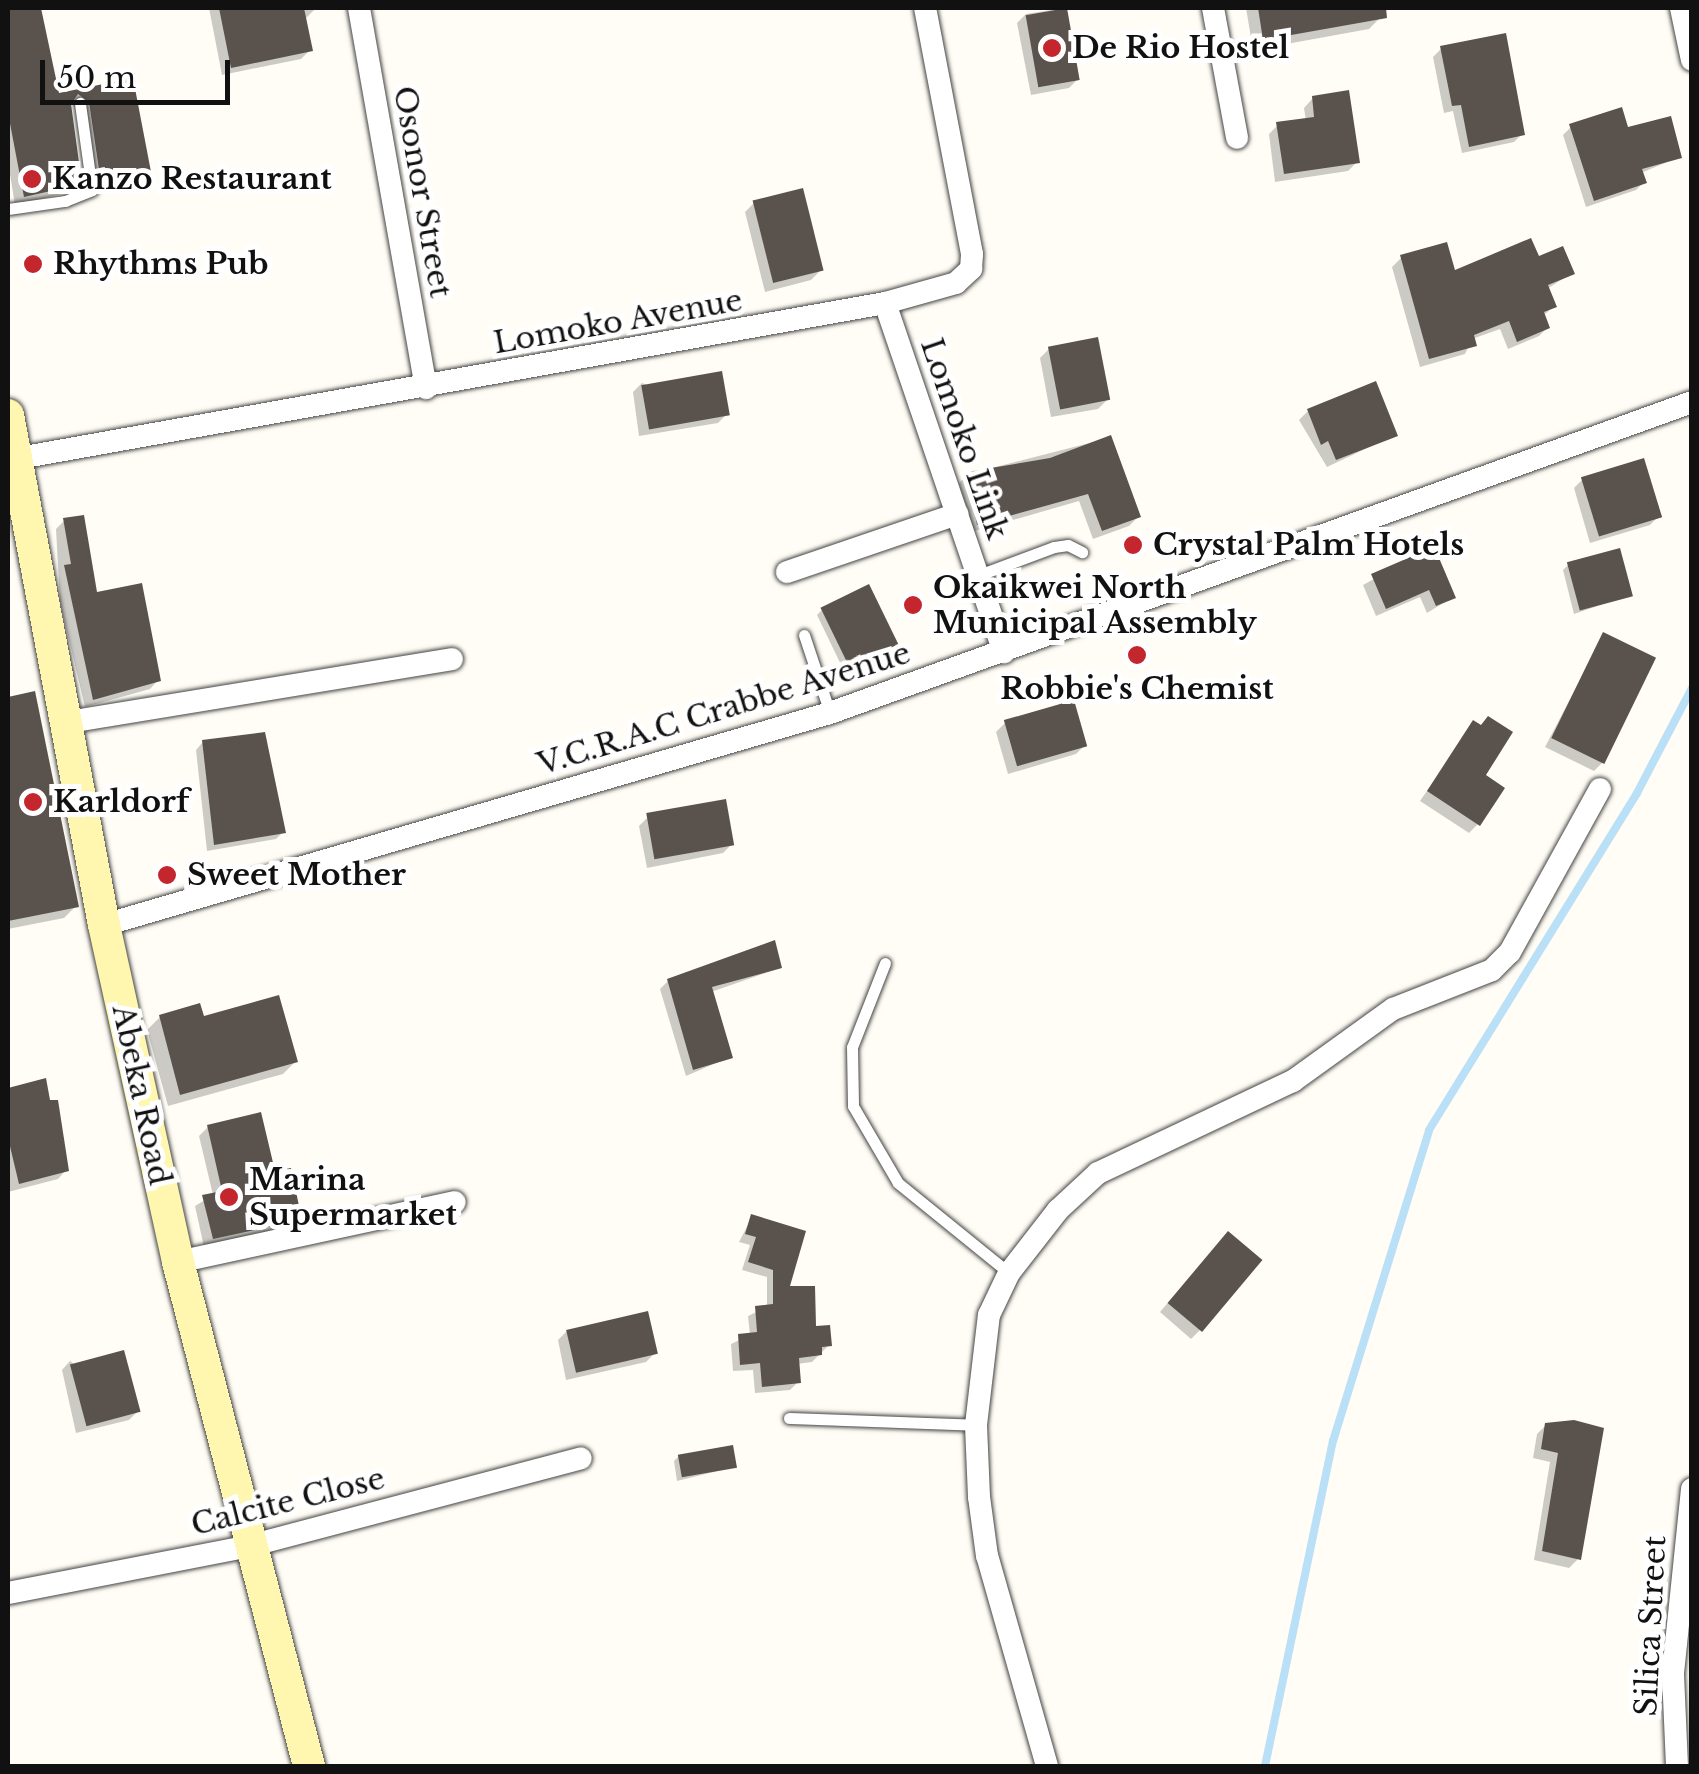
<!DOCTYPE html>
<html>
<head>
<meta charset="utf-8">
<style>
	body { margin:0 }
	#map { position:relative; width:1699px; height:1774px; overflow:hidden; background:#fffdf5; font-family:"Libre Baskerville",serif }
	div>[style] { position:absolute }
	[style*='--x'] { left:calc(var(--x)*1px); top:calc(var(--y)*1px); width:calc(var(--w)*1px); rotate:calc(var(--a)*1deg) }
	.shadow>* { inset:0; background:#0003 }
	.stream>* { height:8px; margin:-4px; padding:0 4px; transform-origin:4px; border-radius:4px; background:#b9e0f7 }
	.building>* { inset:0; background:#5a524d; transform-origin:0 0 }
	.roads { filter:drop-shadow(0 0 2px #444) drop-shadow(0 0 2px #444) }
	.lane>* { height:11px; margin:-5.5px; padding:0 5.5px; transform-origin:5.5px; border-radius:5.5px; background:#fff }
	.street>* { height:22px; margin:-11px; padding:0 11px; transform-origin:11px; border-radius:11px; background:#fff }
	.secondary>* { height:32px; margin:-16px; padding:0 16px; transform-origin:16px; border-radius:16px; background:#fff6b0 }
	.dots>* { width:28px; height:28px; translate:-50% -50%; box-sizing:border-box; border:5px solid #fff; border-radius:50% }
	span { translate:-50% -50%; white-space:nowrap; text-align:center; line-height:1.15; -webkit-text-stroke:10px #fff; paint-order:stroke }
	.poi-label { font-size:30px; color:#111; font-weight:700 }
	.left { translate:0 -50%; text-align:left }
	.street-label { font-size:30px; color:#111 }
	.frame { position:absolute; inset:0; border:10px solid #111; pointer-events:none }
	.scale { position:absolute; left:40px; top:60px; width:190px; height:45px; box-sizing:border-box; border:5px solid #111; border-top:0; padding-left:12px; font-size:30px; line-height:35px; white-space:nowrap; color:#111; -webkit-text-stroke:8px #fff; paint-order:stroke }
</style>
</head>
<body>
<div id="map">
	<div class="shadow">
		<i style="clip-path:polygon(8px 8px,40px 8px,57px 96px,131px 81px,149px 176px,140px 185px,92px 191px,81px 111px,68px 102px,79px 183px,70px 192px,15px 205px,8px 162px)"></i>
		<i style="clip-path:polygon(209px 8px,316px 8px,304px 20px,310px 50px,301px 59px,222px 75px)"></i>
		<i style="clip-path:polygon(1064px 8px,1078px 79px,1069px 88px,1031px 95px,1017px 23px,1026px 14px)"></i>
		<i style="clip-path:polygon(1246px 8px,1378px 8px,1380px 18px,1369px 29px,1253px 50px)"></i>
		<i style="clip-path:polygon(1441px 49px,1522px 134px,1514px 142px,1462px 153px,1453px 111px,1444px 113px,1433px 57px)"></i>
		<i style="clip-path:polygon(1313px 98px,1357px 162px,1348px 171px,1275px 182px,1269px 134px,1278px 125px,1306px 121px,1304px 108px)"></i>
		<i style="clip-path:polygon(1571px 127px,1627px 130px,1679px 157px,1641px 173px,1644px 182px,1636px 190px,1586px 207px,1563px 135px)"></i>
		<i style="clip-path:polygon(754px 203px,820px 271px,811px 280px,765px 292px,745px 212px)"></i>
		<i style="clip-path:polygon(1401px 258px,1453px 273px,1538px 259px,1572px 273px,1547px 289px,1554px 306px,1543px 316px,1548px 327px,1539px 336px,1508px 349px,1500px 329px,1472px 339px,1465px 354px,1420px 367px,1392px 267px)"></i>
		<i style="clip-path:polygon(1049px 349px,1107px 400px,1098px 409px,1051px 417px,1040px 358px)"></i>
		<i style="clip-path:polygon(642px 383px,727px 414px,718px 423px,639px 436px,633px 392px)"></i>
		<i style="clip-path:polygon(1308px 411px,1395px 435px,1327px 467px,1299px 420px)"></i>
		<i style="clip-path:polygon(1109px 438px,1138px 517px,1129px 526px,1093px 539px,1079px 501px,968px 533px,959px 483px,968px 474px)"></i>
		<i style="clip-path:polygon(1583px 479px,1659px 516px,1650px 525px,1590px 543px,1574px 488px)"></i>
		<i style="clip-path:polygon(64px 521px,95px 595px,158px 680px,150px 689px,85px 707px,60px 602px,56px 529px)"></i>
		<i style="clip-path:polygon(1413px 550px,1453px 597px,1427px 613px,1420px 597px,1376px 616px,1363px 585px,1405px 562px)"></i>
		<i style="clip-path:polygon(1568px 565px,1630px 595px,1574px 614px,1563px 570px)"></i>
		<i style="clip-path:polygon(822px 610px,895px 643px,844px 671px,817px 615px)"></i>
		<i style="clip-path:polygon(1603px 636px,1603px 762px,1594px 771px,1545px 747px)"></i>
		<i style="clip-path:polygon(33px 694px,76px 906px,64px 918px,8px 929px,8px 699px)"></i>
		<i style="clip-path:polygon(1005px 723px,1085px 745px,1076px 754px,1008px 774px,996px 732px)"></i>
		<i style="clip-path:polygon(1474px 723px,1483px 775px,1478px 824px,1469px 833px,1420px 801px)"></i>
		<i style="clip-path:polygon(203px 742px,283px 832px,276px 839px,207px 851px,196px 750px)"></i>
		<i style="clip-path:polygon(648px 817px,732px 844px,723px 853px,647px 868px,639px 826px)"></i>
		<i style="clip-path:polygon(780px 968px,711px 992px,730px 1057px,686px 1076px,660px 989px,668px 981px)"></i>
		<i style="clip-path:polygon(160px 1017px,202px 1019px,295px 1062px,283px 1074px,168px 1106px,147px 1030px)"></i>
		<i style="clip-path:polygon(44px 1081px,66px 1170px,58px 1179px,8px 1192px,8px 1090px)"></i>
		<i style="clip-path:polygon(208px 1127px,273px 1174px,300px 1219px,291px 1228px,204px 1247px,195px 1206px,213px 1195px,199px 1136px)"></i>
		<i style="clip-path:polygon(752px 1217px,787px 1289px,829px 1345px,812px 1362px,797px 1364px,798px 1382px,790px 1390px,755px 1393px,753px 1370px,733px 1371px,731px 1344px,750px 1335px,748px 1316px,767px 1307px,767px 1277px,742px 1270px,750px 1245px,739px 1242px)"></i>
		<i style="clip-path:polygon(1219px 1243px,1200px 1330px,1191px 1339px,1160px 1312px)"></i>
		<i style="clip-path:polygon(567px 1331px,655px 1353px,646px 1362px,566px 1380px,558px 1340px)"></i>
		<i style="clip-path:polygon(70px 1361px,138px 1411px,129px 1420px,76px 1433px,62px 1370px)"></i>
		<i style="clip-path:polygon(1546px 1425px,1601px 1430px,1578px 1559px,1569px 1568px,1534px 1560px,1550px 1462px,1533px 1458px,1537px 1434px)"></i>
		<i style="clip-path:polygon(679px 1456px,734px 1467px,677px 1481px,674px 1461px)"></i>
	</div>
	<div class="stream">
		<i style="--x:1265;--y:1766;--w:332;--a:-78.2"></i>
		<i style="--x:1333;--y:1441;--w:325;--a:-72.8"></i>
		<i style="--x:1429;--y:1130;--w:396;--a:-58.3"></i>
		<i style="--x:1637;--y:793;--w:119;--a:-62.4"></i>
	</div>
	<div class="building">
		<i style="clip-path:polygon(8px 8px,41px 8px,59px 93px,133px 78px,152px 177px,101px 183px,89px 102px,78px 94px,71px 104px,82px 184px,24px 197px,8px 113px)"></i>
		<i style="clip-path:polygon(219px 8px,304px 8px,313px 51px,231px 68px)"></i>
		<i style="left:1067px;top:8px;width:73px;height:42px;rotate:80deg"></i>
		<i style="clip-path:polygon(1258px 8px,1386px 8px,1387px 18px,1263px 40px)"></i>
		<i style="clip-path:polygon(1506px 33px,1525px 135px,1469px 147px,1461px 105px,1452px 106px,1440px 46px)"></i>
		<i style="clip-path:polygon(1349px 90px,1360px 163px,1284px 174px,1276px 122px,1314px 117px,1312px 96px)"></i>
		<i style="clip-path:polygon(1622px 107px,1628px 127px,1671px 116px,1682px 158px,1642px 169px,1647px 183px,1594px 201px,1569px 124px)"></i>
		<i style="left:803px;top:188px;width:85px;height:52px;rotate:76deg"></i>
		<i style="clip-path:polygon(1531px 238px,1539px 256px,1563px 246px,1575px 274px,1548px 285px,1557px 307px,1544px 312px,1550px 328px,1517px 342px,1509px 321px,1474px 335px,1477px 346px,1429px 359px,1400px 255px,1447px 242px,1455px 270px)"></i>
		<i style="left:1098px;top:337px;width:64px;height:51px;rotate:79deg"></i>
		<i style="left:722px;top:371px;width:45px;height:82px;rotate:80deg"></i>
		<i style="clip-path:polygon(1376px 381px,1398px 436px,1336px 460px,1328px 441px,1321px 445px,1307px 409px)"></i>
		<i style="clip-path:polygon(1111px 435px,1141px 517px,1102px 531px,1088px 494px,977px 525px,967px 472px,1050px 458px)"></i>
		<i style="left:1644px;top:458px;width:62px;height:66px;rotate:73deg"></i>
		<i style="clip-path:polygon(84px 515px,97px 592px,142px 583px,161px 681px,93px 700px,64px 565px,71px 564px,63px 518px)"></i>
		<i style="clip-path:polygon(1431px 539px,1456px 598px,1436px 606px,1429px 590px,1386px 609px,1371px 574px,1415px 555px,1411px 548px)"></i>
		<i style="left:1620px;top:548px;width:50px;height:55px;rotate:75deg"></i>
		<i style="left:869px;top:584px;width:67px;height:54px;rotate:64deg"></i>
		<i style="left:1603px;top:632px;width:59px;height:118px;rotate:26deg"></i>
		<i style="clip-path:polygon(35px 691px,79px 907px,8px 921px,8px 697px)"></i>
		<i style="left:1074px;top:700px;width:48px;height:73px;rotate:74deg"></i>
		<i style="clip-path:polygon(1488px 716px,1513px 732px,1486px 775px,1505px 788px,1480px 826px,1427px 791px,1473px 720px,1481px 725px)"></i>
		<i style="clip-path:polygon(265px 732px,286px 833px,214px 845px,202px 740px)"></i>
		<i style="left:726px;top:799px;width:47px;height:81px;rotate:80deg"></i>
		<i style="clip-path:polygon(775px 940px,782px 968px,712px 987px,733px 1058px,693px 1070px,667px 979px)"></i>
		<i style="clip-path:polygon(279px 995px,298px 1062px,180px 1095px,159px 1015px,200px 1003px,204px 1016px)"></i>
		<i style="clip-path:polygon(46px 1078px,50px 1100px,58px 1100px,69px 1171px,19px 1184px,8px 1138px,8px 1088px)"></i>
		<i style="clip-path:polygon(261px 1112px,275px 1171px,291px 1168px,302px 1220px,213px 1239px,202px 1195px,222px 1191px,207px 1125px)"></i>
		<i style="clip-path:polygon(751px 1214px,806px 1231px,790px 1286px,815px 1286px,816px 1326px,830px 1325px,832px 1346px,822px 1347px,822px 1355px,799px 1358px,801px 1383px,762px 1387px,760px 1363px,740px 1365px,738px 1334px,757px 1332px,755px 1306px,773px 1304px,773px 1270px,748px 1262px,756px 1237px,745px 1234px)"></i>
		<i style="left:1228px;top:1231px;width:45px;height:94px;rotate:40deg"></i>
		<i style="left:648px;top:1311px;width:44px;height:84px;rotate:77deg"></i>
		<i style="left:124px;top:1350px;width:64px;height:56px;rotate:75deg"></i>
		<i style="clip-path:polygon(1574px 1420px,1604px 1428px,1581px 1560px,1542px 1551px,1558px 1453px,1541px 1449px,1545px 1423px)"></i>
		<i style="left:733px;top:1445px;width:23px;height:56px;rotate:80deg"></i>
	</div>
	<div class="roads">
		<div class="lane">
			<i style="--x:8;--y:209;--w:58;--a:-8"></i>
			<i style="--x:65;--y:201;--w:29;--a:-22"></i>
			<i style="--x:92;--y:190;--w:88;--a:-97.9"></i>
			<i style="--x:979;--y:575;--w:80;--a:-20.5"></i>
			<i style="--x:1054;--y:547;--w:14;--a:-8"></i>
			<i style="--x:1068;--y:545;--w:16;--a:27"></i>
			<i style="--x:804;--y:635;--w:82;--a:71.6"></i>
			<i style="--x:885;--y:963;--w:90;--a:111.4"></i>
			<i style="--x:852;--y:1047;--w:59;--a:89"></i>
			<i style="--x:853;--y:1106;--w:89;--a:59.7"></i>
			<i style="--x:898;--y:1183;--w:143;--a:39"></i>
			<i style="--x:789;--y:1418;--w:187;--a:2.1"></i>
		</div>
		<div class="street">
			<i style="--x:359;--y:8;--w:386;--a:80"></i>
			<i style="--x:1213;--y:8;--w:132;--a:79.5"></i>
			<i style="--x:1681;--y:8;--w:53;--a:78.1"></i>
			<i style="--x:885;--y:303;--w:369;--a:71.2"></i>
			<i style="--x:8;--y:460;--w:891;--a:-10.15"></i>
			<i style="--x:885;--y:303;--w:74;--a:-15.7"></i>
			<i style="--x:956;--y:283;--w:21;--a:-43"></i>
			<i style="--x:971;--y:269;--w:15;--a:-86"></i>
			<i style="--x:972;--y:254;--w:250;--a:-100.8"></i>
			<i style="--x:787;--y:572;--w:180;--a:-18.8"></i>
			<i style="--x:68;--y:722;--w:389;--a:-9.3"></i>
			<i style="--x:104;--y:925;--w:756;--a:-16.28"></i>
			<i style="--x:830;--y:713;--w:916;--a:-19.84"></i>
			<i style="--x:178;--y:1262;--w:283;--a:-12.2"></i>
			<i style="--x:8;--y:1593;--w:246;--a:-11"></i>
			<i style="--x:249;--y:1546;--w:343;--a:-14.8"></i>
			<i style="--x:1047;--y:1766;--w:218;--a:-105.9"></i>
			<i style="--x:987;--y:1556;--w:60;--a:-97.7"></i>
			<i style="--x:979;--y:1497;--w:72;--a:-92.4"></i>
			<i style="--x:976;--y:1425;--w:111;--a:-83.3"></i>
			<i style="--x:989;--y:1315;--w:47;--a:-64.5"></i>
			<i style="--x:1009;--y:1273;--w:80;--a:-52.1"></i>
			<i style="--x:1058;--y:1210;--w:54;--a:-42.8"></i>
			<i style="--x:1098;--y:1173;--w:216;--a:-25.3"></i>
			<i style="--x:1293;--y:1081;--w:123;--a:-35.8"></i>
			<i style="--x:1393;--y:1009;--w:106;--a:-21.5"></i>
			<i style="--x:1492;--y:970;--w:25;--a:-45"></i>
			<i style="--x:1510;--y:952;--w:186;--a:-61.1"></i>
			<i style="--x:1677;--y:1766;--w:93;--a:-92.5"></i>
			<i style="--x:1673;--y:1673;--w:185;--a:-84.1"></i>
		</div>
		<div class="secondary">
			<i style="--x:8;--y:415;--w:519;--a:79.34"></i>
			<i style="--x:104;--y:925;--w:345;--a:77.6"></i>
			<i style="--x:178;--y:1262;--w:521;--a:75.43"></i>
		</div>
	</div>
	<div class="dots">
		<i style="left:1052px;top:48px;background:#c4262e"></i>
		<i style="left:32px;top:179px;background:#c4262e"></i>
		<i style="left:33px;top:264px;background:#c4262e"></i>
		<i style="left:1133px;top:545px;background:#c4262e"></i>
		<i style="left:913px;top:605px;background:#c4262e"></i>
		<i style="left:1137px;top:655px;background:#c4262e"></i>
		<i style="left:33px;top:802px;background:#c4262e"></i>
		<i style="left:167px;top:875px;background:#c4262e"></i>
		<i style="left:229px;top:1197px;background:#c4262e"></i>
	</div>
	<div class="poi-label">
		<span class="left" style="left:1072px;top:48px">De Rio Hostel</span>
		<span class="left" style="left:52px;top:179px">Kanzo Restaurant</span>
		<span class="left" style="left:53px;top:264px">Rhythms Pub</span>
		<span class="left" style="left:1153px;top:545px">Crystal Palm Hotels</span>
		<span class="left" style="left:933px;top:605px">Okaikwei North<br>Municipal Assembly</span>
		<span style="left:1137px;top:689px">Robbie's Chemist</span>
		<span class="left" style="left:53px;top:802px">Karldorf</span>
		<span class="left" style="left:187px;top:875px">Sweet Mother</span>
		<span class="left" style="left:249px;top:1197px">Marina<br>Supermarket</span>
	</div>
	<div class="street-label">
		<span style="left:422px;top:192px;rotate:80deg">Osonor Street</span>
		<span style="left:618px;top:322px;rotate:-10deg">Lomoko Avenue</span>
		<span style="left:964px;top:439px;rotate:71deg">Lomoko Link</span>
		<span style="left:724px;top:709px;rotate:-17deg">V.C.R.A.C Crabbe Avenue</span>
		<span style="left:141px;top:1095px;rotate:78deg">Abeka Road</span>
		<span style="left:288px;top:1502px;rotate:-14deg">Calcite Close</span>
		<span style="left:1651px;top:1626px;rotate:-87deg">Silica Street</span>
	</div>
	<div class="frame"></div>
	<div class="scale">50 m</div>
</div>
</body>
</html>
